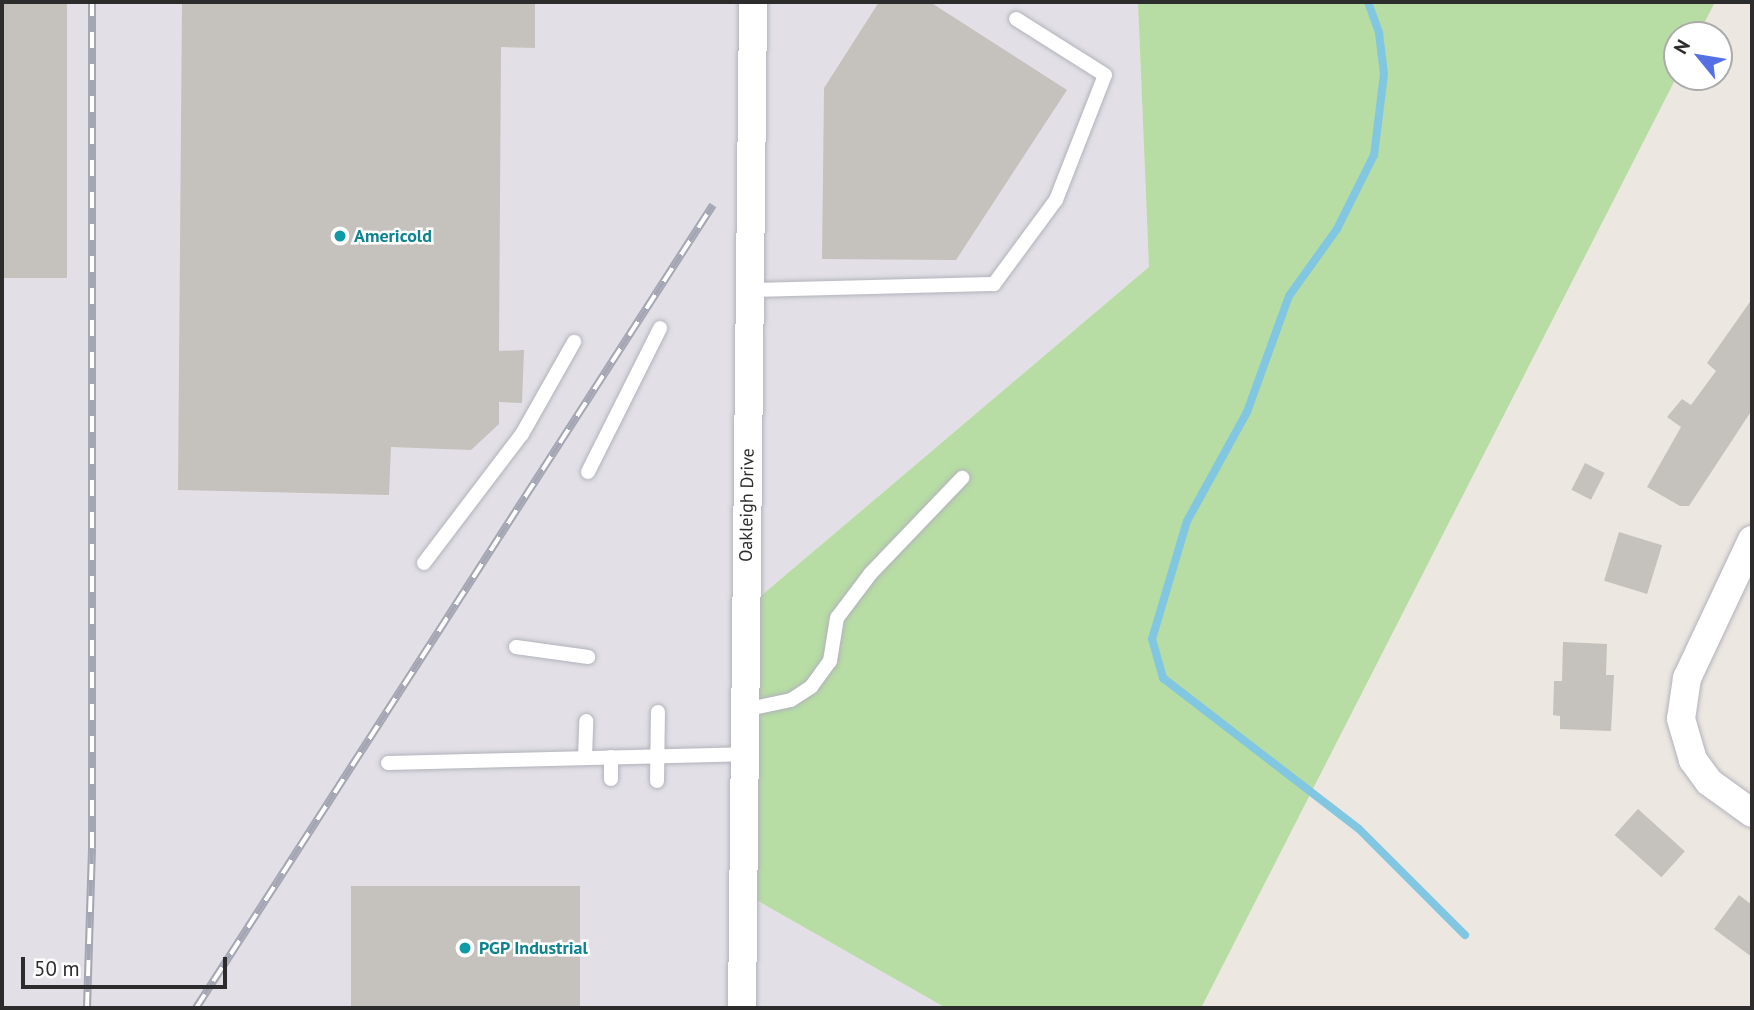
<!DOCTYPE html>
<html>
<head>
<meta charset="utf-8">
<style>
	body { margin:0 }
	#map { position:relative; width:1754px; height:1010px; overflow:hidden; background:#ece7e1; font-family:"PT Sans",sans-serif }
	div>[style] { position:absolute }
	[style*='--x'] { left:calc(var(--x)*1px); top:calc(var(--y)*1px); width:calc(var(--w)*1px); rotate:calc(var(--a)*1deg) }
	.industrial>* { inset:0; background:#e2e0e6 }
	.green>* { inset:0; background:#b7dca4 }
	.stream>* { height:8px; margin:-4px; padding:0 4px; transform-origin:4px; border-radius:4px; background:#81c7e1 }
	.building>* { inset:0; background:#c5c1bc; transform-origin:0 0 }
	.roads { filter:drop-shadow(0 0 2px #b1b2bb) drop-shadow(0 0 2px #b1b2bb) }
	.lane>* { height:14px; margin:-7px; padding:0 7px; transform-origin:7px; border-radius:7px; background:#fff }
	.street>* { height:28px; margin:-14px; padding:0 14px; transform-origin:14px; border-radius:14px; background:#fff }
	.rail>* { height:8px; margin-top:-4px; transform-origin:0; background:repeating-linear-gradient(90deg,#fff 0 16px,#a4a6b4 0 32px); box-sizing:border-box; border-block:2px solid #a4a6b4 }
	.dots>* { width:19px; height:19px; translate:-50% -50%; box-sizing:border-box; border:4px solid #fff; border-radius:50% }
	span { translate:-50% -50%; white-space:nowrap; text-align:center; line-height:1.15; -webkit-text-stroke:5px #fff; paint-order:stroke }
	.culture-label { font-size:18px; color:#0d838f; font-weight:700 }
	.left { translate:0 -50%; text-align:left }
	.street-label { font-size:18px; color:#2c2c2c }
	.frame { position:absolute; inset:0; border:4px solid #2c2c2c; pointer-events:none }
	.north { position:absolute; left:1663px; top:21px; width:70px; height:70px; box-sizing:border-box; background:#fff; border:2px solid #ababab; border-radius:50%; rotate:300deg; font-size:19px; font-weight:700; line-height:28px; text-align:center; color:#2c2c2c }
	.north::after { content:''; display:block; margin:auto; width:24px; height:32px; background:#5570e5; clip-path:polygon(50% 0,100% 100%,50% 72%,0 100%) }
	.scale { position:absolute; left:21px; top:957px; width:206px; height:32px; box-sizing:border-box; border:4px solid #2c2c2c; border-top:0; padding-left:9px; font-size:21px; line-height:24px; white-space:nowrap; color:#2c2c2c; -webkit-text-stroke:5px #fff; paint-order:stroke }
</style>
</head>
<body>
<div id="map">
	<div class="industrial">
		<i style="clip-path:polygon(2px 2px,1138px 2px,1149px 267px,735px 618px,753px 898px,946px 1008px,2px 1008px)"></i>
	</div>
	<div class="green">
		<i style="clip-path:polygon(1138px 2px,1715px 2px,1698px 35px,1677px 35px,1677px 76px,1201px 1008px,946px 1008px,753px 898px,735px 618px,1149px 267px)"></i>
	</div>
	<div class="stream">
		<i style="--x:1368;--y:2;--w:33;--a:70"></i>
		<i style="--x:1379;--y:33;--w:41;--a:83"></i>
		<i style="--x:1384;--y:74;--w:82;--a:97"></i>
		<i style="--x:1374;--y:155;--w:83;--a:116.6"></i>
		<i style="--x:1337;--y:229;--w:82;--a:125.6"></i>
		<i style="--x:1289;--y:296;--w:123;--a:109.9"></i>
		<i style="--x:1247;--y:412;--w:124;--a:118.8"></i>
		<i style="--x:1187;--y:521;--w:123;--a:106.5"></i>
		<i style="--x:1152;--y:639;--w:41;--a:74.2"></i>
		<i style="--x:1163;--y:678;--w:247;--a:37.6"></i>
		<i style="--x:1359;--y:829;--w:150;--a:45"></i>
	</div>
	<div class="building">
		<i style="left:2px;top:2px;width:65px;height:276px"></i>
		<i style="clip-path:polygon(182px 2px,535px 2px,535px 48px,501px 47px,499px 351px,524px 350px,522px 403px,499px 402px,499px 424px,471px 450px,391px 447px,389px 495px,178px 490px)"></i>
		<i style="clip-path:polygon(879px 2px,930px 2px,1067px 90px,956px 260px,822px 259px,824px 88px)"></i>
		<i style="clip-path:polygon(1752px 299px,1752px 410px,1689px 506px,1680px 506px,1647px 487px,1681px 427px,1667px 417px,1682px 399px,1691px 405px,1716px 371px,1707px 363px)"></i>
		<i style="left:1585px;top:463px;width:22px;height:30px;rotate:27deg"></i>
		<i style="left:1619px;top:532px;width:45px;height:51px;rotate:17deg"></i>
		<i style="clip-path:polygon(1563px 642px,1607px 644px,1606px 675px,1614px 675px,1611px 731px,1560px 729px,1560px 716px,1553px 715px,1554px 681px,1562px 681px)"></i>
		<i style="left:1638px;top:809px;width:63px;height:35px;rotate:42deg"></i>
		<i style="left:351px;top:886px;width:229px;height:122px"></i>
		<i style="clip-path:polygon(1739px 895px,1752px 905px,1752px 957px,1714px 929px)"></i>
	</div>
	<div class="roads">
		<div class="lane">
			<i style="--x:749;--y:290;--w:245;--a:-1.4"></i>
			<i style="--x:994;--y:284;--w:104;--a:-53.6"></i>
			<i style="--x:1056;--y:200;--w:134;--a:-68.6"></i>
			<i style="--x:1105;--y:75;--w:105;--a:-147.8"></i>
			<i style="--x:588;--y:472;--w:161;--a:-63.4"></i>
			<i style="--x:424;--y:563;--w:162;--a:-52.8"></i>
			<i style="--x:522;--y:434;--w:106;--a:-60.5"></i>
			<i style="--x:516;--y:647;--w:73;--a:7.9"></i>
			<i style="--x:744;--y:710;--w:48;--a:-12"></i>
			<i style="--x:791;--y:700;--w:24;--a:-33"></i>
			<i style="--x:811;--y:687;--w:32;--a:-54"></i>
			<i style="--x:830;--y:661;--w:44;--a:-80.8"></i>
			<i style="--x:837;--y:618;--w:56;--a:-52.9"></i>
			<i style="--x:871;--y:573;--w:132;--a:-46.2"></i>
			<i style="--x:585;--y:758;--w:37;--a:-88"></i>
			<i style="--x:388;--y:763;--w:356;--a:-1.4"></i>
			<i style="--x:611;--y:779;--w:22;--a:-90"></i>
			<i style="--x:657;--y:781;--w:69;--a:-89.2"></i>
		</div>
		<div class="street">
			<i style="--x:1752;--y:540;--w:153;--a:115.2"></i>
			<i style="--x:1687;--y:678;--w:41;--a:98.3"></i>
			<i style="--x:1681;--y:719;--w:43;--a:73.7"></i>
			<i style="--x:1693;--y:760;--w:27;--a:54"></i>
			<i style="--x:1709;--y:782;--w:53;--a:35.8"></i>
			<i style="--x:742;--y:1008;--w:1006;--a:-89.37"></i>
		</div>
	</div>
	<div class="rail">
		<i style="--x:87;--y:1008;--w:160;--a:-88.2"></i>
		<i style="--x:92;--y:848;--w:846;--a:-90"></i>
		<i style="--x:196;--y:1008;--w:955;--a:-57.23"></i>
	</div>
	<div class="dots">
		<i style="left:340px;top:236px;background:#0f9aa8"></i>
		<i style="left:465px;top:948px;background:#0f9aa8"></i>
	</div>
	<div class="culture-label">
		<span class="left" style="left:354px;top:236px">Americold</span>
		<span class="left" style="left:479px;top:948px">PGP Industrial</span>
	</div>
	<div class="street-label">
		<span style="left:747px;top:505px;rotate:-89deg">Oakleigh Drive</span>
	</div>
	<div class="frame"></div>
	<div class="north">N</div>
	<div class="scale">50 m</div>
</div>
</body>
</html>
